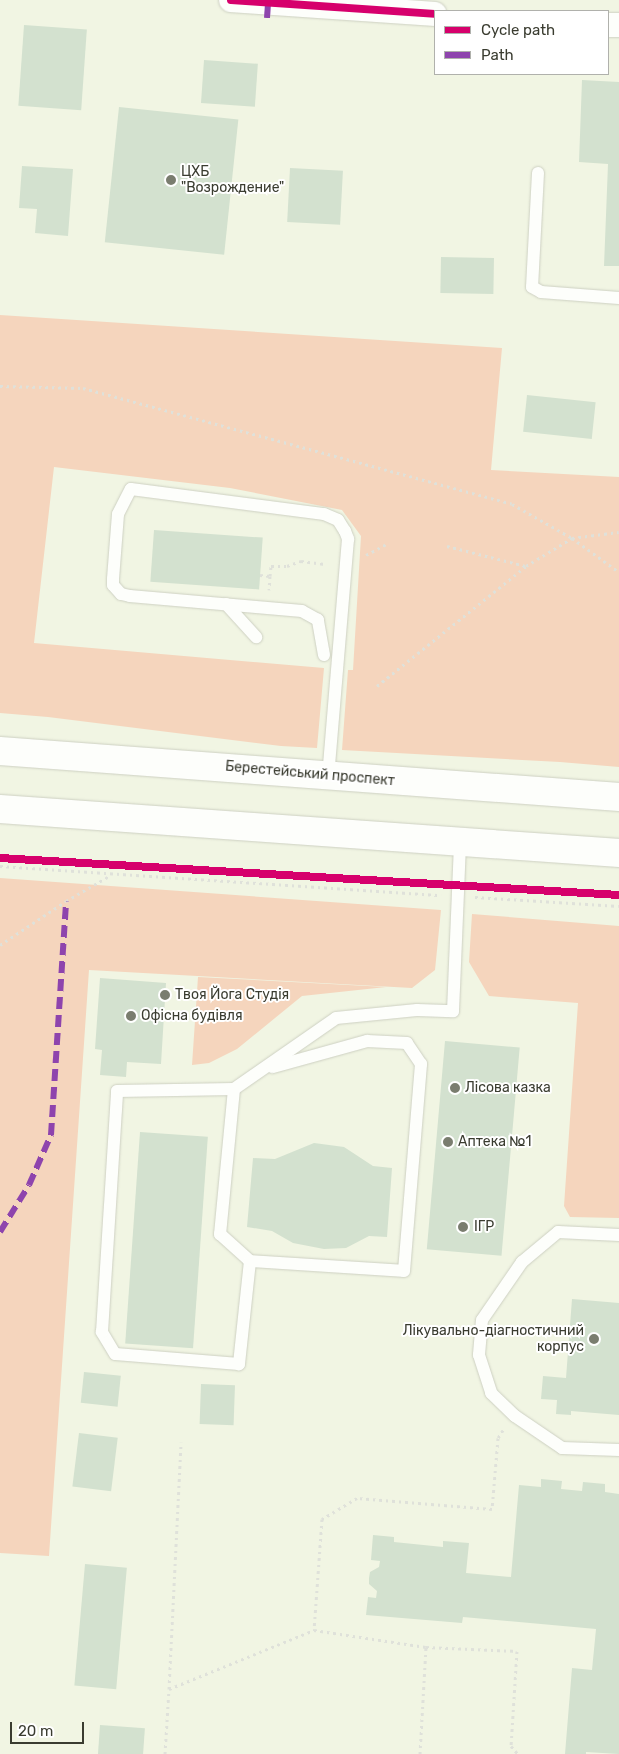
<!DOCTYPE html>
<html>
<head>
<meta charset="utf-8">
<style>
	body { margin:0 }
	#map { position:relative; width:619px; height:1754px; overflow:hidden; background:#f1f5e3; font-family:Rubik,sans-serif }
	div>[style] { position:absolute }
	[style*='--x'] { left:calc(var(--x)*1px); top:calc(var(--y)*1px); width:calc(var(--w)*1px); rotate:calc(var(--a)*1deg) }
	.green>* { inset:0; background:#f5d5bd }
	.building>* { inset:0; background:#d3e1cf; transform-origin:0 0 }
	.path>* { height:3px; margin-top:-1.5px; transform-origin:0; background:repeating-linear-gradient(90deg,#dfe1da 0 2.5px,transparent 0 6.5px) }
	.roads { filter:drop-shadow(0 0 1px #cdd0c2) drop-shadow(0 0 1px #cdd0c2) }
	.lane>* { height:12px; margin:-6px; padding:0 6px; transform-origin:6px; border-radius:6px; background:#fdfefb }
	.street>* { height:24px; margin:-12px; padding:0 12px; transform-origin:12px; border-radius:12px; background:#fdfefb }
	.primary>* { height:28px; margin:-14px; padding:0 14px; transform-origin:14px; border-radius:14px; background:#fdfefb }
	.quiet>* { height:6px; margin-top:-3px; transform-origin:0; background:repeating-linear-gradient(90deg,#8e44ad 0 12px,transparent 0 18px) }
	.cycleway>* { height:8px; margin:-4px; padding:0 4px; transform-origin:4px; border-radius:4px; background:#d6006c }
	.dots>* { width:14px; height:14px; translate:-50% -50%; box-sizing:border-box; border:2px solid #fff; border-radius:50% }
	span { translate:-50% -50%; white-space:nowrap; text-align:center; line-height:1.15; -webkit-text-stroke:4px #fff; paint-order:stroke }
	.poi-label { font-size:14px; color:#3a3c30 }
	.left { translate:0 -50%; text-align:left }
	.right { translate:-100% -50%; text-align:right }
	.street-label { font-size:14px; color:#3a3c30 }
	.legend { position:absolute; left:434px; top:10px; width:175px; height:65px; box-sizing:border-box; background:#fff; border:1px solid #b0b1ac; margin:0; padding:6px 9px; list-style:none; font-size:15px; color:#3a3c30 }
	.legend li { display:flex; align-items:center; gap:10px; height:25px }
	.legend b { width:25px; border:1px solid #b0b1ac }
	.scale { position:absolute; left:10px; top:1722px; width:74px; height:22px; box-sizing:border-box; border:2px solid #3a3c30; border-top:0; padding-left:6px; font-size:15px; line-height:18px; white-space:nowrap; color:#3a3c30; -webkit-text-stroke:4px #fff; paint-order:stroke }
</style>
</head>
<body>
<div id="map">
	<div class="green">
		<i style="clip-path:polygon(0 315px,502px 348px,491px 470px,619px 477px,619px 767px,560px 762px,342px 750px,348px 670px,353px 670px,361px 536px,342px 510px,230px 488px,54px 467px,34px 643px,324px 668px,317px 748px,281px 746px,48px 717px,0 713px)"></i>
		<i style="clip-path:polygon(0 878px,441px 910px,435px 970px,412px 988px,89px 970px,49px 1556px,0 1553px)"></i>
		<i style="clip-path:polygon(472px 914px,619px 926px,619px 1218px,570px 1217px,564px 1206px,578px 1003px,489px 996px,469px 962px)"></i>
		<i style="clip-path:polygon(198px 977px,386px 987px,302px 996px,237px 1049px,209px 1063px,192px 1065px)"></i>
	</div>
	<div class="building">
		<i style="left:24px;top:25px;width:63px;height:81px;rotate:4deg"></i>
		<i style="left:204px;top:60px;width:54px;height:43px;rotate:4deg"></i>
		<i style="clip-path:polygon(582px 80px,619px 82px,619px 266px,604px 266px,608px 164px,579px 162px)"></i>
		<i style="left:119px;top:107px;width:120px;height:136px;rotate:6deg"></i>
		<i style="clip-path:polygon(22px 166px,73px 169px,68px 236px,35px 233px,37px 209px,19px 208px)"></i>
		<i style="left:290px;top:168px;width:53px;height:54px;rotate:3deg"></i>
		<i style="left:441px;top:257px;width:53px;height:36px;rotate:1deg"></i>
		<i style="left:527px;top:395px;width:69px;height:37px;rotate:6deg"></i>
		<i style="left:154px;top:530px;width:109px;height:52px;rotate:4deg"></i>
		<i style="clip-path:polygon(100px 978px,166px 983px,161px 1064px,127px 1062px,126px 1077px,100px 1075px,102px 1050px,95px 1049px)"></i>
		<i style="left:445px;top:1041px;width:75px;height:209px;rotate:5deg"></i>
		<i style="left:140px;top:1132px;width:68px;height:212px;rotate:4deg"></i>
		<i style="clip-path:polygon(314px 1143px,344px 1147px,373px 1166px,392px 1168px,387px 1237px,369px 1236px,346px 1248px,324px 1249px,293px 1243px,272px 1231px,247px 1227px,253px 1158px,275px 1159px)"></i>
		<i style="clip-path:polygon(572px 1299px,619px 1303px,619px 1415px,571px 1411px,571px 1415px,556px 1414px,557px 1400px,541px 1399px,543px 1376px,566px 1378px)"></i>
		<i style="left:84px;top:1372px;width:37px;height:31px;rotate:6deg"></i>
		<i style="left:201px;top:1384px;width:34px;height:40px;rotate:2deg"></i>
		<i style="left:79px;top:1433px;width:39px;height:54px;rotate:7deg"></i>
		<i style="clip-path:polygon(541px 1479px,562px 1481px,561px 1489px,582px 1491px,583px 1482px,605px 1484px,605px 1492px,619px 1494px,619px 1754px,586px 1752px,586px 1754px,565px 1754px,572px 1668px,592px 1670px,596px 1629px,463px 1617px,462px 1623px,366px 1615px,368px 1597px,376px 1598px,377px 1591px,369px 1584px,369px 1578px,370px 1572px,379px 1567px,380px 1561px,371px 1560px,373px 1535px,394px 1537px,394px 1542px,443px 1547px,443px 1541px,469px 1543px,466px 1573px,511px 1577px,519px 1485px,541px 1487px)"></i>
		<i style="left:85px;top:1564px;width:42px;height:122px;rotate:5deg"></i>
		<i style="left:100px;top:1725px;width:45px;height:29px;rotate:4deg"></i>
	</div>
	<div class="path">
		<i style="--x:0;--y:386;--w:83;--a:1.4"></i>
		<i style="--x:83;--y:388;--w:444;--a:15.1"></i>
		<i style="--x:512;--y:504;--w:69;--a:29.5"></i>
		<i style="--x:572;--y:538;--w:58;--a:35.9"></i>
		<i style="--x:447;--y:546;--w:81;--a:14.2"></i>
		<i style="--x:366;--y:555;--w:26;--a:-28"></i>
		<i style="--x:260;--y:575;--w:10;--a:6"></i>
		<i style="--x:270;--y:576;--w:14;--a:94"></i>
		<i style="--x:270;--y:576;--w:10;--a:-84"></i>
		<i style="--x:271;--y:566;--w:16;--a:0"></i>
		<i style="--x:287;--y:566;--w:15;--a:-20"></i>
		<i style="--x:301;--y:561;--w:26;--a:7"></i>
		<i style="--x:377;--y:686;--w:191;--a:-38.8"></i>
		<i style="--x:526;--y:566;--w:54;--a:-31.3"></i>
		<i style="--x:572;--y:538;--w:47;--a:-7.3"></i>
		<i style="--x:0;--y:866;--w:442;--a:3.8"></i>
		<i style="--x:475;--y:897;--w:144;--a:3.6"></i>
		<i style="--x:0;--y:945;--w:79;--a:-33.7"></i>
		<i style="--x:66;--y:901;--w:52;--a:-30"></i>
		<i style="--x:503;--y:1430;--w:9;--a:122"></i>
		<i style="--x:498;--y:1438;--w:71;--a:94.8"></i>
		<i style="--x:492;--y:1509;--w:135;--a:-175.3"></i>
		<i style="--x:357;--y:1498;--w:41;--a:149"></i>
		<i style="--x:322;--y:1519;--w:111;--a:94.1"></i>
		<i style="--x:314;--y:1630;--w:113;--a:8.6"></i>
		<i style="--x:426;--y:1647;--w:91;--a:2.5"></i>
		<i style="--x:517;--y:1651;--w:95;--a:93.6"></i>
		<i style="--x:511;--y:1746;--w:11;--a:49"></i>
		<i style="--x:169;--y:1689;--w:247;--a:-87.2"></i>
		<i style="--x:165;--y:1754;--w:65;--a:-86.5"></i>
		<i style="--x:169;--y:1689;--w:157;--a:-22.1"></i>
		<i style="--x:420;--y:1754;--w:107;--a:-86.8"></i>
	</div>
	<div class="roads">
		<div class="lane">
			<i style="--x:538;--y:173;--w:114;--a:93"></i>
			<i style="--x:532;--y:287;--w:10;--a:29"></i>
			<i style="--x:541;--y:292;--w:78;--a:4.4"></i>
			<i style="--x:226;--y:604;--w:45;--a:47.7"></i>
			<i style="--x:324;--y:655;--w:36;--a:-100"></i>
			<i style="--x:318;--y:620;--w:18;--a:-151"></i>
			<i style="--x:302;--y:611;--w:173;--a:-175"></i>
			<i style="--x:130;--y:596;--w:9;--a:-167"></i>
			<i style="--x:121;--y:594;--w:12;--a:-132"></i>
			<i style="--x:113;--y:585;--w:6;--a:-90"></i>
			<i style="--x:113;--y:579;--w:65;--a:-85.6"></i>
			<i style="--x:118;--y:514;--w:28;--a:-63"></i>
			<i style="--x:131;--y:489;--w:195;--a:7.4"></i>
			<i style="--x:324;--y:514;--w:15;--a:23"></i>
			<i style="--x:338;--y:520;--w:13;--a:58"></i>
			<i style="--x:345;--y:531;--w:9;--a:69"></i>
			<i style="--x:348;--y:539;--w:237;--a:94.8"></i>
			<i style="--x:234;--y:1089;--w:146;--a:95.5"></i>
			<i style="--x:220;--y:1234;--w:40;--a:42"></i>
			<i style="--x:250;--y:1261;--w:104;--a:96.1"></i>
			<i style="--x:239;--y:1364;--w:124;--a:-175.4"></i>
			<i style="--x:115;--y:1354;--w:26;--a:-121"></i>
			<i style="--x:102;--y:1332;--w:241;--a:-86.4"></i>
			<i style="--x:117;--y:1091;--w:117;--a:-1"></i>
			<i style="--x:234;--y:1089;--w:124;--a:-34.8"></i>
			<i style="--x:336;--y:1018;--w:81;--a:-5.6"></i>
			<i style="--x:417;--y:1010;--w:36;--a:2"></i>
			<i style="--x:453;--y:1011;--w:169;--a:-87.6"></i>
			<i style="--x:619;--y:1235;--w:61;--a:-177.2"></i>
			<i style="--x:558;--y:1232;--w:47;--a:140.2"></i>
			<i style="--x:522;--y:1262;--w:70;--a:124.6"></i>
			<i style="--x:482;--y:1320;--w:35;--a:95"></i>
			<i style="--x:479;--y:1355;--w:40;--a:72"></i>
			<i style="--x:491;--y:1393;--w:33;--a:44"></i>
			<i style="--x:515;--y:1416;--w:57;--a:34.2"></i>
			<i style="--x:562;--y:1448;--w:57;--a:2"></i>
			<i style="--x:250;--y:1261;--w:154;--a:3.7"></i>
			<i style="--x:404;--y:1271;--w:208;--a:-85.3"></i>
			<i style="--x:421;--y:1064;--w:25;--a:-124"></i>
			<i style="--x:407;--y:1043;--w:40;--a:-177.1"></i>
			<i style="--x:367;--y:1041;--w:98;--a:164.5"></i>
		</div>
		<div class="street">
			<i style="--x:231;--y:0;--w:204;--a:3.9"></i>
			<i style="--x:608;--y:25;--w:11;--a:0"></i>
		</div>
		<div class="primary">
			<i style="--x:0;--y:751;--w:621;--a:4.25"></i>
			<i style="--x:0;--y:809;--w:621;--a:4.07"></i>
		</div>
	</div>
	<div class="quiet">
		<i style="--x:267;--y:18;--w:14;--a:-86"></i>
		<i style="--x:0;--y:1232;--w:55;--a:-58.3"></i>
		<i style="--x:29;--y:1185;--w:55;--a:-66.3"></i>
		<i style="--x:51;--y:1135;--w:234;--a:-86.3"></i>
	</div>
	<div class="cycleway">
		<i style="--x:231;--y:0;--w:204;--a:3.9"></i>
		<i style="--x:0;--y:858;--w:620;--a:3.42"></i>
	</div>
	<div class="dots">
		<i style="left:171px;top:180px;background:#7a7d6f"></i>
		<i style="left:165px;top:995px;background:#7a7d6f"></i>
		<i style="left:131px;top:1016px;background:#7a7d6f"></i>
		<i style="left:455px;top:1088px;background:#7a7d6f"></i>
		<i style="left:448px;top:1142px;background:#7a7d6f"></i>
		<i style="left:463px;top:1227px;background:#7a7d6f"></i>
		<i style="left:594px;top:1339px;background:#7a7d6f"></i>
	</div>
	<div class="poi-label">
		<span class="left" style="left:181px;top:180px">ЦХБ<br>"Возрождение"</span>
		<span class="left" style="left:175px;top:995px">Твоя Йога Студiя</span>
		<span class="left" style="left:141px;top:1016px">Офісна будівля</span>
		<span class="left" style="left:465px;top:1088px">Лісова казка</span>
		<span class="left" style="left:458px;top:1142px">Аптека №1</span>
		<span class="left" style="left:474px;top:1227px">ІГР</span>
		<span class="right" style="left:584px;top:1339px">Лікувально-діагностичний<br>корпус</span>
	</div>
	<div class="street-label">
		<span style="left:310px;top:774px;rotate:5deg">Берестейський проспект</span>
	</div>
	<ul class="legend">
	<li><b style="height:6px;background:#d6006c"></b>Cycle path</li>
	<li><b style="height:6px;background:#8e44ad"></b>Path</li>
	</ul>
	<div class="scale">20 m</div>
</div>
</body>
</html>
